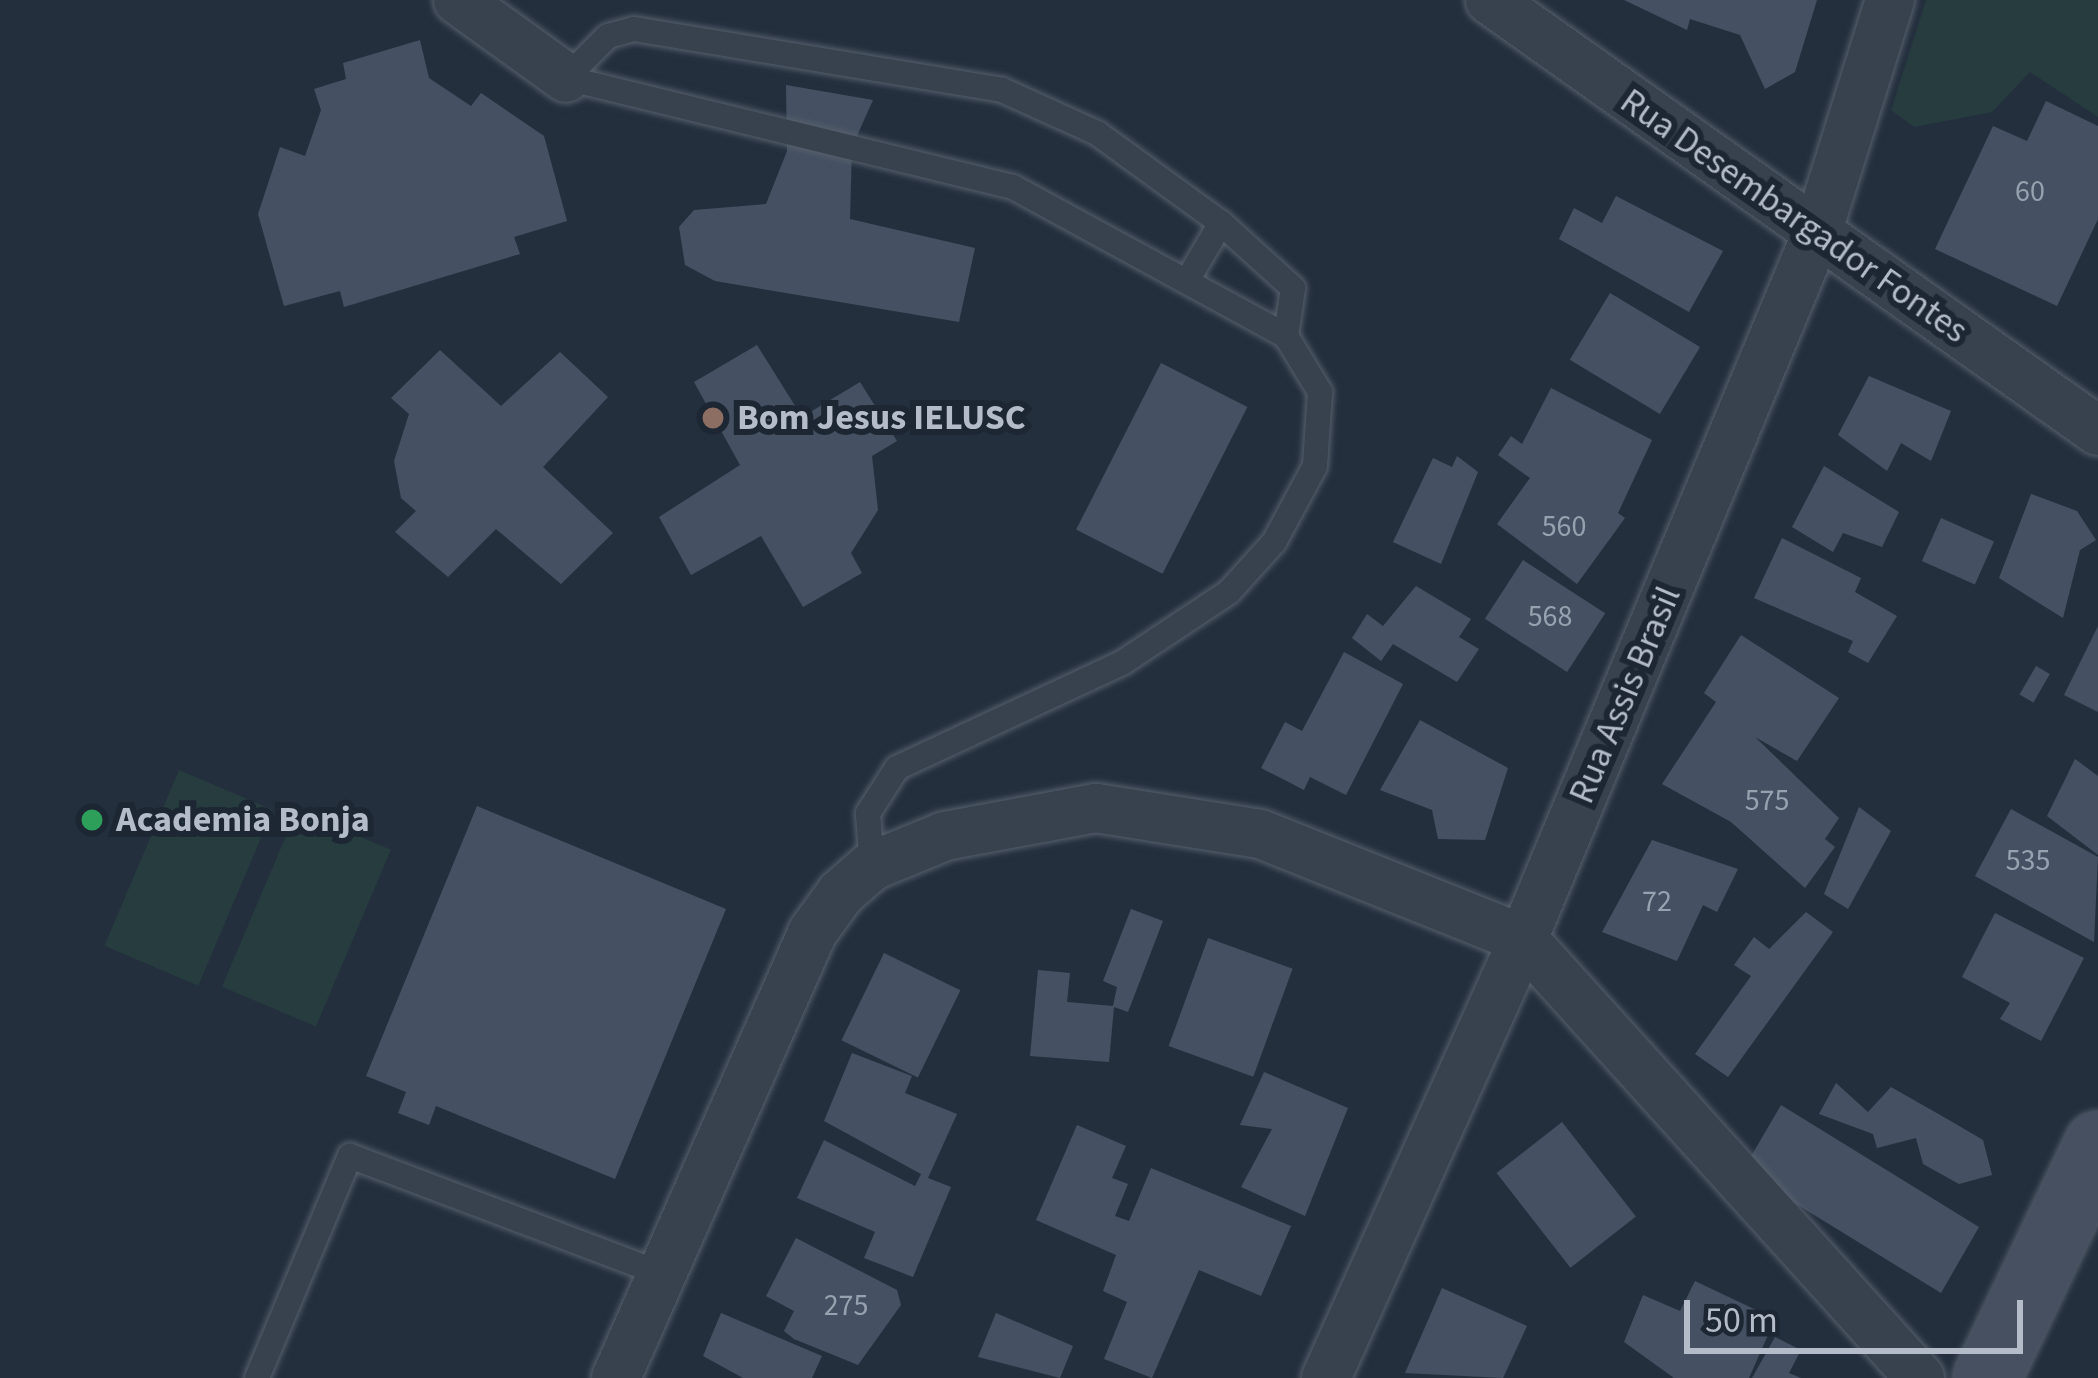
<!DOCTYPE html>
<html>
<head>
<meta charset="utf-8">
<style>
	body { margin:0 }
	#map { position:relative; width:2098px; height:1378px; overflow:hidden; background:#242f3e; font-family:"Source Sans 3",sans-serif }
	div>[style] { position:absolute }
	[style*='--x'] { left:calc(var(--x)*1px); top:calc(var(--y)*1px); width:calc(var(--w)*1px); rotate:calc(var(--a)*1deg) }
	.green>* { inset:0; background:#263c3f; transform-origin:0 0 }
	.building>* { inset:0; background:#455162; transform-origin:0 0 }
	.roads { filter:drop-shadow(0 0 3px #565f6c) drop-shadow(0 0 3px #565f6c) }
	.lane>* { height:24px; margin:-12px; padding:0 12px; transform-origin:12px; border-radius:12px; background:#38414e }
	.street>* { height:48px; margin:-24px; padding:0 24px; transform-origin:24px; border-radius:24px; background:#38414e }
	.secondary>* { height:66px; margin:-33px; padding:0 33px; transform-origin:33px; border-radius:33px; background:#465061 }
	.dots>* { width:33px; height:33px; translate:-50% -50%; box-sizing:border-box; border:6px solid #1d2633; border-radius:50% }
	span { translate:-50% -50%; white-space:nowrap; text-align:center; line-height:1.15; -webkit-text-stroke:12px #1d2633; paint-order:stroke }
	.number-label { font-size:30px; color:#98a1af }
	.number-label span { -webkit-text-stroke-width:0 }
	.street-label { font-size:36px; color:#b4bcc9 }
	.poi-label { font-size:36px; color:#b4bcc9; font-weight:700 }
	.left { translate:0 -50%; text-align:left }
	.scale { position:absolute; left:1684px; top:1300px; width:339px; height:54px; box-sizing:border-box; border:6px solid #b4bcc9; border-top:0; padding-left:15px; font-size:36px; line-height:42px; white-space:nowrap; color:#b4bcc9; -webkit-text-stroke:9px #1d2633; paint-order:stroke }
</style>
</head>
<body>
<div id="map">
	<div class="green">
		<i style="clip-path:polygon(1926px 0,2098px 0,2098px 117px,2030px 72px,1992px 112px,1914px 127px,1891px 110px)"></i>
		<i style="left:179px;top:770px;width:102px;height:191px;rotate:23deg"></i>
		<i style="left:297px;top:810px;width:102px;height:192px;rotate:23deg"></i>
	</div>
	<div class="building">
		<i style="clip-path:polygon(1624px 0,1817px 0,1795px 72px,1765px 89px,1740px 35px,1690px 19px,1687px 30px)"></i>
		<i style="clip-path:polygon(420px 40px,429px 78px,471px 106px,481px 93px,544px 136px,567px 221px,514px 237px,520px 254px,344px 307px,340px 291px,284px 306px,258px 214px,280px 147px,305px 156px,321px 110px,314px 89px,346px 79px,343px 63px)"></i>
		<i style="clip-path:polygon(786px 85px,873px 100px,852px 147px,850px 219px,975px 248px,959px 322px,715px 281px,685px 265px,679px 227px,694px 210px,766px 204px,787px 151px)"></i>
		<i style="clip-path:polygon(2046px 101px,2098px 126px,2098px 219px,2057px 306px,1935px 249px,1993px 126px,2027px 141px)"></i>
		<i style="clip-path:polygon(1616px 196px,1723px 251px,1689px 312px,1559px 239px,1574px 208px,1602px 223px)"></i>
		<i style="left:1610px;top:293px;width:105px;height:78px;rotate:31deg"></i>
		<i style="clip-path:polygon(757px 345px,802px 417px,860px 382px,897px 441px,872px 456px,878px 510px,851px 553px,862px 573px,803px 607px,761px 536px,691px 575px,659px 517px,740px 465px,694px 382px)"></i>
		<i style="clip-path:polygon(440px 350px,501px 406px,560px 352px,608px 397px,543px 467px,613px 533px,561px 584px,496px 529px,448px 577px,395px 532px,416px 511px,401px 498px,394px 461px,409px 414px,391px 398px)"></i>
		<i style="left:1161px;top:363px;width:97px;height:187px;rotate:27deg"></i>
		<i style="clip-path:polygon(1869px 376px,1951px 411px,1931px 461px,1901px 443px,1887px 471px,1838px 435px)"></i>
		<i style="clip-path:polygon(1551px 388px,1652px 440px,1618px 513px,1625px 518px,1577px 584px,1497px 524px,1530px 478px,1498px 455px,1511px 436px,1522px 444px)"></i>
		<i style="clip-path:polygon(1457px 456px,1478px 472px,1441px 564px,1393px 542px,1433px 458px,1452px 467px)"></i>
		<i style="clip-path:polygon(1824px 466px,1899px 512px,1882px 547px,1843px 533px,1833px 552px,1792px 527px)"></i>
		<i style="clip-path:polygon(2031px 494px,2077px 511px,2096px 540px,2080px 550px,2063px 618px,1999px 578px)"></i>
		<i style="left:1941px;top:518px;width:58px;height:47px;rotate:24deg"></i>
		<i style="clip-path:polygon(1782px 538px,1861px 578px,1855px 592px,1897px 616px,1868px 663px,1848px 652px,1853px 641px,1754px 598px)"></i>
		<i style="left:1523px;top:560px;width:98px;height:70px;rotate:33deg"></i>
		<i style="clip-path:polygon(1416px 586px,1471px 619px,1459px 637px,1479px 649px,1457px 682px,1393px 644px,1381px 661px,1352px 638px,1367px 614px,1383px 626px)"></i>
		<i style="clip-path:polygon(2098px 626px,2098px 712px,2064px 695px)"></i>
		<i style="clip-path:polygon(1741px 635px,1839px 698px,1797px 761px,1755px 737px,1839px 818px,1825px 839px,1835px 847px,1805px 888px,1731px 822px,1662px 784px,1716px 702px,1704px 693px)"></i>
		<i style="clip-path:polygon(1344px 652px,1403px 684px,1346px 795px,1310px 777px,1304px 790px,1261px 768px,1285px 722px,1302px 731px)"></i>
		<i style="left:2036px;top:666px;width:16px;height:33px;rotate:30deg"></i>
		<i style="clip-path:polygon(1420px 720px,1508px 768px,1485px 840px,1438px 839px,1432px 810px,1380px 790px)"></i>
		<i style="clip-path:polygon(2075px 759px,2098px 776px,2098px 855px,2047px 816px)"></i>
		<i style="clip-path:polygon(477px 806px,726px 909px,615px 1179px,436px 1106px,429px 1125px,398px 1113px,406px 1092px,366px 1076px)"></i>
		<i style="clip-path:polygon(1859px 807px,1891px 831px,1848px 909px,1824px 894px)"></i>
		<i style="clip-path:polygon(2011px 809px,2098px 857px,2094px 942px,1975px 876px)"></i>
		<i style="clip-path:polygon(1652px 840px,1738px 869px,1717px 912px,1703px 905px,1677px 961px,1602px 932px)"></i>
		<i style="clip-path:polygon(1131px 909px,1163px 921px,1128px 1012px,1114px 1007px,1109px 1062px,1030px 1056px,1038px 970px,1070px 973px,1067px 1002px,1113px 1006px,1117px 987px,1103px 981px)"></i>
		<i style="clip-path:polygon(1806px 912px,1833px 932px,1728px 1077px,1695px 1054px,1751px 976px,1734px 965px,1754px 937px,1769px 949px)"></i>
		<i style="clip-path:polygon(1995px 913px,2084px 958px,2041px 1041px,2000px 1019px,2010px 1003px,1962px 977px)"></i>
		<i style="left:1208px;top:938px;width:90px;height:115px;rotate:20deg"></i>
		<i style="left:884px;top:953px;width:85px;height:97px;rotate:26deg"></i>
		<i style="clip-path:polygon(852px 1053px,912px 1076px,905px 1093px,957px 1114px,928px 1178px,951px 1187px,913px 1277px,864px 1258px,875px 1232px,797px 1198px,824px 1140px,915px 1186px,921px 1174px,824px 1121px)"></i>
		<i style="clip-path:polygon(1264px 1072px,1348px 1108px,1305px 1216px,1241px 1187px,1272px 1129px,1240px 1125px)"></i>
		<i style="clip-path:polygon(1836px 1083px,1868px 1112px,1891px 1087px,1949px 1120px,1983px 1140px,1992px 1175px,1959px 1184px,1923px 1164px,1916px 1138px,1877px 1148px,1873px 1134px,1819px 1114px)"></i>
		<i style="clip-path:polygon(1781px 1105px,1979px 1227px,1941px 1293px,1793px 1202px,1750px 1158px)"></i>
		<i style="left:1562px;top:1122px;width:120px;height:83px;rotate:52deg"></i>
		<i style="clip-path:polygon(1077px 1125px,1126px 1146px,1112px 1178px,1128px 1184px,1115px 1216px,1129px 1221px,1151px 1168px,1291px 1226px,1261px 1296px,1199px 1270px,1152px 1378px,1104px 1359px,1127px 1302px,1103px 1291px,1116px 1255px,1036px 1220px)"></i>
		<i style="clip-path:polygon(796px 1238px,897px 1290px,901px 1305px,858px 1365px,794px 1339px,784px 1331px,794px 1311px,766px 1296px)"></i>
		<i style="clip-path:polygon(1695px 1281px,1775px 1319px,1749px 1378px,1674px 1378px,1624px 1342px,1643px 1295px,1680px 1311px)"></i>
		<i style="clip-path:polygon(1442px 1288px,1527px 1326px,1503px 1378px,1405px 1373px)"></i>
		<i style="clip-path:polygon(721px 1313px,822px 1356px,812px 1378px,743px 1378px,703px 1356px)"></i>
		<i style="clip-path:polygon(996px 1313px,1073px 1346px,1060px 1378px,978px 1357px)"></i>
		<i style="clip-path:polygon(1775px 1337px,1801px 1350px,1789px 1373px,1801px 1378px,1752px 1378px)"></i>
	</div>
	<div class="roads">
		<div class="lane">
			<i style="--x:566;--y:78;--w:460;--a:13.7"></i>
			<i style="--x:1013;--y:187;--w:311;--a:28.6"></i>
			<i style="--x:1286;--y:336;--w:66;--a:58.7"></i>
			<i style="--x:1320;--y:392;--w:74;--a:93.9"></i>
			<i style="--x:1315;--y:466;--w:86;--a:118.3"></i>
			<i style="--x:1274;--y:542;--w:67;--a:132"></i>
			<i style="--x:1229;--y:592;--w:128;--a:146.4"></i>
			<i style="--x:1122;--y:663;--w:248;--a:155"></i>
			<i style="--x:897;--y:768;--w:54;--a:122.8"></i>
			<i style="--x:868;--y:813;--w:53;--a:85.7"></i>
			<i style="--x:566;--y:78;--w:59;--a:-45"></i>
			<i style="--x:608;--y:36;--w:27;--a:-15"></i>
			<i style="--x:634;--y:29;--w:373;--a:9.4"></i>
			<i style="--x:1002;--y:90;--w:104;--a:24.4"></i>
			<i style="--x:1097;--y:133;--w:153;--a:36"></i>
			<i style="--x:1221;--y:223;--w:97;--a:42.1"></i>
			<i style="--x:1293;--y:288;--w:49;--a:98.3"></i>
			<i style="--x:1191;--y:274;--w:59;--a:-59.5"></i>
			<i style="--x:257;--y:1378;--w:241;--a:-67.3"></i>
			<i style="--x:350;--y:1156;--w:331;--a:20.7"></i>
		</div>
		<div class="street">
			<i style="--x:458;--y:0;--w:133;--a:35.8"></i>
			<i style="--x:1490;--y:0;--w:745;--a:35.33"></i>
			<i style="--x:616;--y:1378;--w:486;--a:-66.2"></i>
			<i style="--x:812;--y:933;--w:49;--a:-54.1"></i>
			<i style="--x:841;--y:893;--w:41;--a:-41.1"></i>
			<i style="--x:872;--y:866;--w:79;--a:-22.3"></i>
			<i style="--x:945;--y:836;--w:154;--a:-10.5"></i>
			<i style="--x:1096;--y:808;--w:166;--a:9"></i>
			<i style="--x:1260;--y:834;--w:283;--a:21.8"></i>
			<i style="--x:1523;--y:939;--w:592;--a:47.88"></i>
			<i style="--x:1326;--y:1378;--w:481;--a:-65.8"></i>
			<i style="--x:1523;--y:939;--w:765;--a:-67.39"></i>
			<i style="--x:1817;--y:233;--w:244;--a:-72.6"></i>
		</div>
		<div class="secondary">
			<i style="--x:1987;--y:1378;--w:258;--a:-64.5"></i>
		</div>
	</div>
	<div class="dots">
		<i style="left:713px;top:418px;background:#8d6e63"></i>
		<i style="left:92px;top:820px;background:#2e9e5b"></i>
	</div>
	<div class="number-label">
		<span style="left:2030px;top:192px">60</span>
		<span style="left:1564px;top:527px">560</span>
		<span style="left:1550px;top:617px">568</span>
		<span style="left:1767px;top:801px">575</span>
		<span style="left:2028px;top:861px">535</span>
		<span style="left:1657px;top:902px">72</span>
		<span style="left:846px;top:1306px">275</span>
	</div>
	<div class="street-label">
		<span style="left:1794px;top:216px;rotate:35deg">Rua Desembargador Fontes</span>
		<span style="left:1625px;top:695px;rotate:-67deg">Rua Assis Brasil</span>
	</div>
	<div class="poi-label">
		<span class="left" style="left:737px;top:418px">Bom Jesus IELUSC</span>
		<span class="left" style="left:116px;top:820px">Academia Bonja</span>
	</div>
	<div class="scale">50 m</div>
</div>
</body>
</html>
